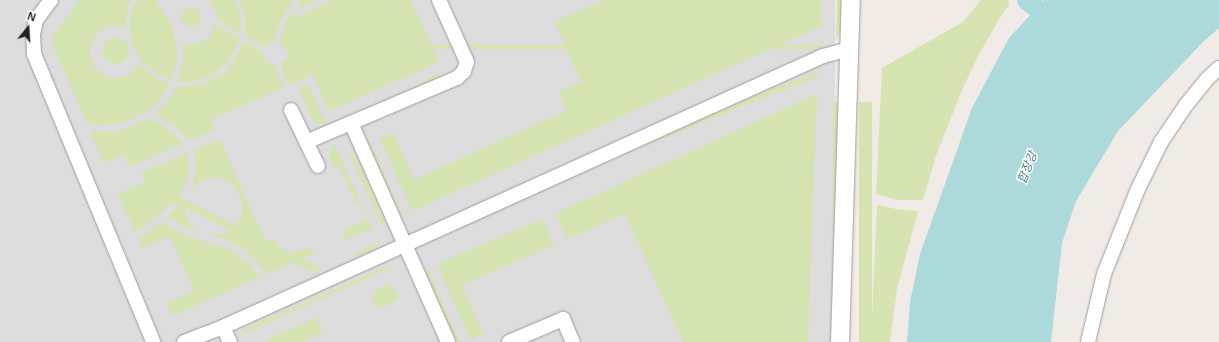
<!DOCTYPE html>
<html>
<head>
<meta charset="utf-8">
<style>
	body { margin:0 }
	#map { position:relative; width:1219px; height:342px; overflow:hidden; background:#f0ebe7; font-family:Helvetica,"Noto Sans KR",sans-serif }
	div>[style] { position:absolute }
	[style*='--x'] { left:calc(var(--x)*1px); top:calc(var(--y)*1px); width:calc(var(--w)*1px); rotate:calc(var(--a)*1deg) }
	.residential>* { inset:0; background:#dedddd; transform-origin:0 0 }
	.grass>* { inset:0; background:#d6e4b2; transform-origin:0 0 }
	.round { border-radius:50% }
	.water>* { inset:0; background:#acd9d9 }
	.canal>* { height:19px; margin:-9.5px; padding:0 9.5px; transform-origin:9.5px; border-radius:9.5px; background:#acd9d9 }
	.roads { filter:drop-shadow(0 0 1px #9d9d9d) drop-shadow(0 0 1px #9d9d9d) }
	.minor>* { height:14px; margin:-7px; padding:0 7px; transform-origin:7px; border-radius:7px; background:#fff }
	.tertiary>* { height:18px; margin:-9px; padding:0 9px; transform-origin:9px; border-radius:9px; background:#fff }
	span { translate:-50% -50%; white-space:nowrap; text-align:center; line-height:1.15; -webkit-text-stroke:3px #fff; paint-order:stroke }
	.water-label { font-size:12px; color:#4b7d90; font-style:italic }
	.north { position:absolute; left:8px; top:8px; width:40px; height:40px; -webkit-text-stroke:3px #fff; paint-order:stroke; rotate:18deg; font-size:11px; font-weight:700; line-height:16px; text-align:center; color:#202020 }
	.north::after { content:''; display:block; margin:auto; width:14px; height:18px; background:#202020; clip-path:polygon(50% 0,100% 100%,50% 72%,0 100%) }
</style>
</head>
<body>
<div id="map">
	<div class="residential">
		<i style="left:0;top:0;width:835px;height:342px"></i>
	</div>
	<div class="grass">
		<i style="clip-path:polygon(80px 0,131px 0,127px 12px,125px 27px,108px 26px,101px 30px,95px 35px,89px 51px,94px 67px,100px 73px,107px 77px,116px 78px,124px 77px,131px 73px,139px 64px,154px 77px,170px 84px,157px 104px,145px 113px,123px 123px,100px 126px,87px 124px,52px 43px,53px 36px)"></i>
		<i style="clip-path:polygon(136px 0,155px 0,171px 23px,177px 46px,177px 59px,172px 80px,156px 74px,146px 66px,133px 47px,129px 24px,131px 13px)"></i>
		<i style="clip-path:polygon(209px 0,235px 0,241px 16px,241px 34px,217px 20px,216px 12px)"></i>
		<i style="clip-path:polygon(239px 0,290px 0,292px 5px,282px 17px,274px 41px,265px 47px,245px 36px,245px 16px)"></i>
		<i style="clip-path:polygon(297px 0,319px 0,301px 8px)"></i>
		<i style="clip-path:polygon(333px 0,411px 0,439px 62px,329px 111px,313px 75px,289px 85px,284px 77px,281px 64px,287px 59px,288px 53px,286px 48px,279px 42px,287px 19px,295px 10px,298px 16px)"></i>
		<i style="clip-path:polygon(604px 0,821px 0,821px 26px,412px 211px,380px 139px,393px 133px,414px 180px,567px 110px,559px 92px,581px 82px,555px 21px)"></i>
		<i style="clip-path:polygon(837px 0,841px 0,841px 30px,836px 40px)"></i>
		<i style="clip-path:polygon(981px 0,1008px 0,1009px 5px,999px 19px,978px 56px,962px 90px,936px 156px,923px 200px,897px 200px,876px 194px,882px 68px,963px 22px)"></i>
		<i class="round" style="left:181px;top:7px;width:20px;height:20px"></i>
		<i style="clip-path:polygon(215px 25px,240px 39px,230px 60px,212px 76px,190px 82px,178px 82px,183px 59px,183px 43px,197px 44px,205px 40px,211px 35px)"></i>
		<i class="round" style="left:103px;top:38px;width:26px;height:26px"></i>
		<i style="clip-path:polygon(244px 41px,263px 52px,264px 59px,267px 63px,276px 66px,280px 79px,285px 87px,211px 119px,215px 129px,189px 141px,176px 127px,156px 114px,156px 112px,162px 108px,170px 97px,177px 86px,202px 84px,225px 72px,233px 63px)"></i>
		<i style="left:820px;top:45px;width:4px;height:447px;rotate:90deg"></i>
		<i style="left:817px;top:71px;width:5px;height:426px;rotate:68deg"></i>
		<i style="left:438px;top:72px;width:4px;height:109px;rotate:56deg"></i>
		<i style="clip-path:polygon(308px 84px,326px 124px,317px 124px,313px 121px,299px 89px)"></i>
		<i style="clip-path:polygon(817px 94px,808px 342px,683px 342px,625px 214px,567px 239px,556px 213px)"></i>
		<i style="left:833px;top:102px;width:5px;height:240px"></i>
		<i style="left:859px;top:102px;width:13px;height:240px"></i>
		<i style="clip-path:polygon(146px 119px,153px 120px,164px 126px,183px 143px,129px 167px,123px 155px,104px 163px,90px 131px,114px 131px,125px 129px)"></i>
		<i style="clip-path:polygon(220px 139px,266px 243px,275px 240px,283px 257px,303px 249px,310px 249px,317px 252px,266px 274px,245px 250px,224px 239px,209px 235px,217px 235px,226px 233px,233px 227px,239px 220px,242px 212px,242px 203px,239px 194px,234px 187px,227px 181px,219px 178px,210px 178px,201px 180px,190px 190px,196px 171px,194px 150px)"></i>
		<i style="clip-path:polygon(371px 143px,402px 214px,401px 215px,369px 144px)"></i>
		<i style="clip-path:polygon(335px 145px,372px 228px,342px 241px,346px 229px,367px 220px,360px 204px,357px 205px,340px 167px,334px 169px,329px 156px,332px 147px)"></i>
		<i style="clip-path:polygon(354px 152px,385px 223px,381px 225px,349px 154px)"></i>
		<i style="clip-path:polygon(187px 153px,189px 170px,182px 192px,163px 212px,135px 232px,118px 194px,146px 183px,141px 173px)"></i>
		<i style="clip-path:polygon(186px 197px,185px 210px,187px 219px,192px 226px,200px 232px,185px 227px,167px 217px)"></i>
		<i style="clip-path:polygon(877px 205px,896px 209px,918px 211px,897px 289px,890px 342px,871px 342px)"></i>
		<i style="clip-path:polygon(542px 219px,554px 245px,462px 285px,483px 334px,470px 339px,437px 264px)"></i>
		<i style="clip-path:polygon(161px 222px,182px 234px,231px 250px,248px 263px,260px 277px,172px 316px,166px 303px,194px 291px,170px 236px,142px 248px,138px 239px)"></i>
		<i style="clip-path:polygon(378px 242px,380px 246px,360px 255px,352px 254px)"></i>
		<i style="clip-path:polygon(389px 265px,390px 268px,241px 335px,244px 329px)"></i>
		<i style="left:320px;top:268px;width:7px;height:162px;rotate:117deg"></i>
		<i style="clip-path:polygon(428px 269px,460px 342px,457px 342px,425px 270px)"></i>
		<i style="left:392px;top:284px;width:17px;height:23px;rotate:65deg"></i>
		<i style="clip-path:polygon(316px 318px,323px 333px,303px 342px,262px 342px)"></i>
	</div>
	<div class="water">
		<i style="clip-path:polygon(1044px 0,1219px 0,1219px 28px,1204px 41px,1118px 131px,1076px 201px,1062px 243px,1051px 342px,907px 342px,910px 302px,920px 254px,972px 108px,1009px 38px)"></i>
	</div>
	<div class="canal">
		<i style="--x:1026;--y:0;--w:39;--a:38"></i>
	</div>
	<div class="roads">
		<div class="minor">
			<i style="--x:51;--y:0;--w:25;--a:127"></i>
			<i style="--x:36;--y:20;--w:14;--a:102"></i>
			<i style="--x:33;--y:34;--w:20;--a:87"></i>
			<i style="--x:34;--y:54;--w:312;--a:67.5"></i>
			<i style="--x:291;--y:110;--w:62;--a:64.3"></i>
			<i style="--x:351;--y:123;--w:240;--a:66.1"></i>
			<i style="--x:306;--y:142;--w:164;--a:-23"></i>
			<i style="--x:457;--y:78;--w:10;--a:-45"></i>
			<i style="--x:464;--y:71;--w:9;--a:-72"></i>
			<i style="--x:467;--y:62;--w:68;--a:-114.3"></i>
			<i style="--x:223;--y:327;--w:17;--a:65"></i>
			<i style="--x:184;--y:342;--w:42;--a:-21"></i>
			<i style="--x:223;--y:327;--w:658;--a:-24.31"></i>
			<i style="--x:823;--y:56;--w:28;--a:-15"></i>
			<i style="--x:509;--y:342;--w:59;--a:-23.1"></i>
			<i style="--x:563;--y:319;--w:25;--a:67"></i>
			<i style="--x:1088;--y:342;--w:70;--a:-76.8"></i>
			<i style="--x:1104;--y:274;--w:89;--a:-68.3"></i>
			<i style="--x:1137;--y:191;--w:55;--a:-63.9"></i>
			<i style="--x:1161;--y:142;--w:45;--a:-56"></i>
			<i style="--x:1186;--y:105;--w:33;--a:-51"></i>
			<i style="--x:1207;--y:79;--w:16;--a:-43"></i>
		</div>
		<div class="tertiary">
			<i style="--x:840;--y:342;--w:342;--a:-88.2"></i>
		</div>
	</div>
	<div class="water-label">
		<span style="left:1028px;top:168px;rotate:-68deg">합장강</span>
	</div>
	<div class="north">N</div>
</div>
</body>
</html>
